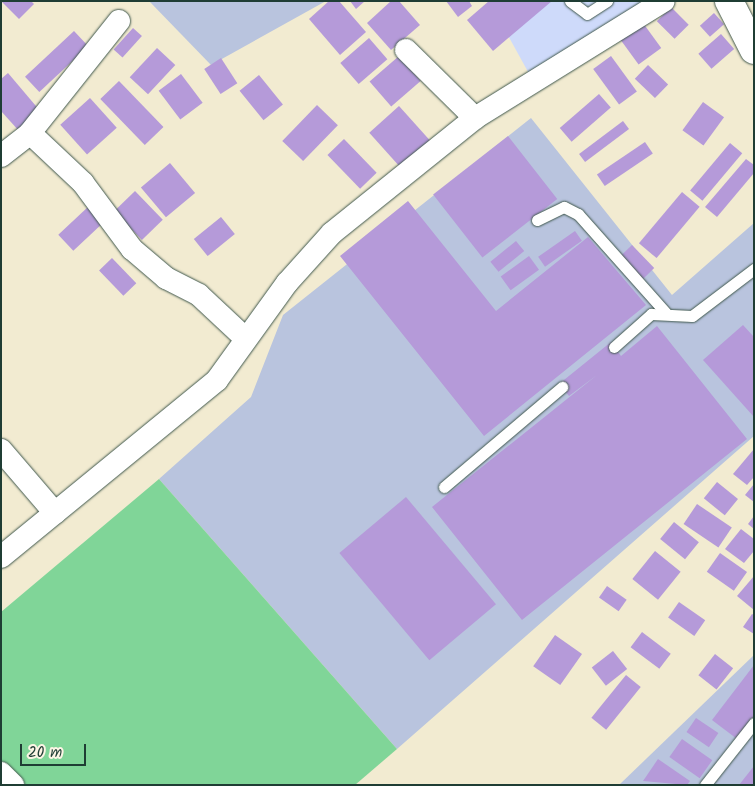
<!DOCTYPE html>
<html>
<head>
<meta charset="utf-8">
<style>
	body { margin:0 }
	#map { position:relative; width:755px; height:786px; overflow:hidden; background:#f2ebd1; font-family:Kalam,sans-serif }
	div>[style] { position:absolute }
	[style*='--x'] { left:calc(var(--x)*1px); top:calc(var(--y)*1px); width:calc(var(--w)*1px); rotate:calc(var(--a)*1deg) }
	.built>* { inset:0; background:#cedafa }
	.industrial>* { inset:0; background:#b9c4de }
	.green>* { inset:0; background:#80d598 }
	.building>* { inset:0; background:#b59ad9; transform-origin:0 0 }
	.roads { filter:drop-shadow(0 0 1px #3f574c) drop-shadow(0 0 1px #3f574c) }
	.lane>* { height:11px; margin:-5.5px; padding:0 5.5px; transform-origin:5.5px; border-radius:5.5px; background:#fff }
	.street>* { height:22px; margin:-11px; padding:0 11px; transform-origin:11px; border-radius:11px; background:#fff }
	.primary>* { height:28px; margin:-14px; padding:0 14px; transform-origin:14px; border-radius:14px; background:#fff }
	span { translate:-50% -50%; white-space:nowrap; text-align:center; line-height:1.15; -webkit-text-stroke:4.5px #fcf5e5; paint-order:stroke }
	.frame { position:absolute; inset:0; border:2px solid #1f3d34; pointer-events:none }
	.scale { position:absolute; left:20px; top:744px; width:66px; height:22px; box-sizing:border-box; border:2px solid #1f3d34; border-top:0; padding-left:6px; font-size:15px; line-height:18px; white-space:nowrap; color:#1f3d34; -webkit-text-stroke:4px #fcf5e5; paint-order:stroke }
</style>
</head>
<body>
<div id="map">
	<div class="built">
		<i style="clip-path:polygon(489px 1px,668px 1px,532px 79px)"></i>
	</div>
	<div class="industrial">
		<i style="clip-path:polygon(149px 1px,326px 1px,211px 65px)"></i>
		<i style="clip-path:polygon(531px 118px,672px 295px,754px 223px,754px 436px,397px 749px,159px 479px,251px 397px,283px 315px)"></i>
		<i style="clip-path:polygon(754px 655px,754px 785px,619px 785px)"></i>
	</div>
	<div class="green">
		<i style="clip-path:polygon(159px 479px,397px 749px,355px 785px,1px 785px,1px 612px)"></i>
	</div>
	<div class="building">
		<i style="clip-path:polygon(1px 1px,31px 1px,34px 4px,19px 19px)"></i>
		<i style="clip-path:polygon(329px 1px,339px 1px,366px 32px,340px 55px,309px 19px)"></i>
		<i style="clip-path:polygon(350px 1px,365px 1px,356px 9px)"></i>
		<i style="clip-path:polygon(391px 1px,399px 1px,420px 25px,391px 50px,367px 23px)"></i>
		<i style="clip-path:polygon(446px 1px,469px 1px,472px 6px,458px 17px)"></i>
		<i style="clip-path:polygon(489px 1px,552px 1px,493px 51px,467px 20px)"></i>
		<i style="left:671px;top:7px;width:25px;height:20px;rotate:45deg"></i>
		<i style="left:714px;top:13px;width:15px;height:19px;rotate:48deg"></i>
		<i style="left:643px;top:23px;width:31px;height:28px;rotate:54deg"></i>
		<i style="left:133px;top:28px;width:12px;height:29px;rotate:42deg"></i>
		<i style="left:74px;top:31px;width:21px;height:67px;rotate:47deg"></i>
		<i style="left:721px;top:34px;width:20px;height:30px;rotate:49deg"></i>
		<i style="left:369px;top:38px;width:28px;height:38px;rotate:49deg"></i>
		<i style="left:157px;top:48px;width:25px;height:40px;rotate:43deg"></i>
		<i style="left:399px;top:56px;width:33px;height:39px;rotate:49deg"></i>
		<i style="left:611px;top:56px;width:44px;height:22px;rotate:54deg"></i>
		<i style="left:221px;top:58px;width:30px;height:20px;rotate:57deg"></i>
		<i style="left:648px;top:65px;width:28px;height:19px;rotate:44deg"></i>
		<i style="clip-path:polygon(8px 73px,41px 112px,19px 131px,1px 111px,1px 79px)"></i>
		<i style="left:181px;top:74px;width:36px;height:28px;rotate:53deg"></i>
		<i style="left:259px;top:75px;width:38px;height:25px;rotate:51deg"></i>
		<i style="left:119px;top:81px;width:64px;height:26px;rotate:46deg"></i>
		<i style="left:599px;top:94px;width:18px;height:52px;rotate:49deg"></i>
		<i style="left:90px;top:98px;width:40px;height:40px;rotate:48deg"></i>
		<i style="left:703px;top:102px;width:26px;height:35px;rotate:36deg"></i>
		<i style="left:317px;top:105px;width:29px;height:50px;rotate:44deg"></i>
		<i style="left:399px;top:106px;width:50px;height:40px;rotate:48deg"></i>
		<i style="left:623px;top:121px;width:10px;height:55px;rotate:53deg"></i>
		<i style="left:508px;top:136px;width:80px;height:95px;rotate:52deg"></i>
		<i style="left:344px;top:139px;width:47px;height:23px;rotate:46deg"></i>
		<i style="left:645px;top:142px;width:14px;height:58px;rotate:56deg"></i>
		<i style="left:730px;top:143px;width:16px;height:62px;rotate:40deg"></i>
		<i style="clip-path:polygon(746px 159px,754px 165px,754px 173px,717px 217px,705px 207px)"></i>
		<i style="left:170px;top:163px;width:39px;height:38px;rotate:50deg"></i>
		<i style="left:135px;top:191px;width:40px;height:29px;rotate:46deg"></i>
		<i style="left:682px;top:192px;width:23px;height:67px;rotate:40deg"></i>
		<i style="clip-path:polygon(408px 201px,496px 311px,588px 237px,646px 305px,484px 436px,340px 256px)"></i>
		<i style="left:89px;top:206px;width:22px;height:42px;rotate:47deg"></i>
		<i style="left:221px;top:217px;width:22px;height:35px;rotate:51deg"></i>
		<i style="left:575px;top:231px;width:12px;height:45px;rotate:55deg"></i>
		<i style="left:516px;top:241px;width:13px;height:33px;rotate:51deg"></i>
		<i style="left:632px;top:245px;width:32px;height:16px;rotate:46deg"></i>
		<i style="left:529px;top:256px;width:17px;height:35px;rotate:54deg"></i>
		<i style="left:112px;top:258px;width:35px;height:18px;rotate:46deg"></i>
		<i style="clip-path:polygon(743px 325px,754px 337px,754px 417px,703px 360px)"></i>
		<i style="clip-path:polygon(657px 326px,747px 439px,522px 620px,432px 507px,597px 375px,569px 396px,559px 384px,611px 342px,621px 356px)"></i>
		<i style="clip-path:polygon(754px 449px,754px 477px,747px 485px,733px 474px)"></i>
		<i style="left:717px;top:482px;width:27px;height:21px;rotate:39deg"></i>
		<i style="clip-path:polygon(754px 484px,754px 502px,745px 495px)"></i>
		<i style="left:406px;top:497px;width:140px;height:87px;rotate:50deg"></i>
		<i style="left:697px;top:504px;width:42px;height:24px;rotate:34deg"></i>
		<i style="clip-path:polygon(754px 516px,754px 529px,748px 524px)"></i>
		<i style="left:674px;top:522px;width:32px;height:22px;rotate:39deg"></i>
		<i style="clip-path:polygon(741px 529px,754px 539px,754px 551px,744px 563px,725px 549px)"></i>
		<i style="left:655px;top:551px;width:33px;height:36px;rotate:39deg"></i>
		<i style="left:720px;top:553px;width:33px;height:23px;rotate:35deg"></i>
		<i style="clip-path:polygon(754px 576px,754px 610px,737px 596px)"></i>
		<i style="left:607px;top:586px;width:24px;height:14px;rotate:35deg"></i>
		<i style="left:679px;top:602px;width:32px;height:19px;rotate:35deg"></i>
		<i style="clip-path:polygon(752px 614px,754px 615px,754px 634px,743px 627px)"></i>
		<i style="left:642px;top:632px;width:36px;height:19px;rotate:37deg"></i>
		<i style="left:555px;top:635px;width:33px;height:38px;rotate:35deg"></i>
		<i style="left:613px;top:651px;width:23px;height:27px;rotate:52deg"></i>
		<i style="left:715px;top:654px;width:23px;height:27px;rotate:38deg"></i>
		<i style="clip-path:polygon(754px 665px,754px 716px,737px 739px,712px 720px)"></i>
		<i style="left:626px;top:675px;width:19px;height:55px;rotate:39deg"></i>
		<i style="left:696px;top:718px;width:27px;height:17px;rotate:34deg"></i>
		<i style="left:682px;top:739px;width:37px;height:22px;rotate:35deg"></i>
		<i style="clip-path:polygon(658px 759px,690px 781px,687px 785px,643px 781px)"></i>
		<i style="clip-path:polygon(754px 766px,754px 785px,739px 785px)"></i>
	</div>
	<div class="roads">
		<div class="lane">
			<i style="--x:570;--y:1;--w:21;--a:37"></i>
			<i style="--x:587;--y:14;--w:24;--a:-33"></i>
			<i style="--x:537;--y:220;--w:30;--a:-26"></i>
			<i style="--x:564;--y:207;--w:16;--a:27"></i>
			<i style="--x:578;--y:214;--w:132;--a:48.4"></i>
			<i style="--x:614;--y:347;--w:50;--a:-41.7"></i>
			<i style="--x:651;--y:314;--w:41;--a:2.8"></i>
			<i style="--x:692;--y:316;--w:78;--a:-37.2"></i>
			<i style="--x:444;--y:487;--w:155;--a:-40.3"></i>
			<i style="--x:705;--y:785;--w:79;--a:-51.7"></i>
		</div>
		<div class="street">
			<i style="--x:119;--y:21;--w:143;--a:128.5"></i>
			<i style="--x:30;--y:133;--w:73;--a:43.3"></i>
			<i style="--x:83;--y:183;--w:82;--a:53.4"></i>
			<i style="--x:132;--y:249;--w:45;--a:40.5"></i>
			<i style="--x:166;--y:278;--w:37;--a:27"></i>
			<i style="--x:199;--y:295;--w:63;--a:43.1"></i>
			<i style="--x:406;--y:50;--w:97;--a:44.6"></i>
			<i style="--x:1;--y:156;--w:37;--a:-38"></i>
			<i style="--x:1;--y:450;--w:83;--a:49.4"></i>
			<i style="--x:1;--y:557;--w:279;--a:-39.3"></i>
			<i style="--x:217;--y:380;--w:120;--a:-54.2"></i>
			<i style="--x:287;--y:283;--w:67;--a:-48"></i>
			<i style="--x:332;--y:233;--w:184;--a:-38.8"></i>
			<i style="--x:475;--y:118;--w:222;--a:-31.8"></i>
			<i style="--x:1;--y:773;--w:17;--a:45"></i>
		</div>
		<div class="primary">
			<i style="--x:729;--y:1;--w:55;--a:63"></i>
		</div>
	</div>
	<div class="frame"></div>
	<div class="scale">20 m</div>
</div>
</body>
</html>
